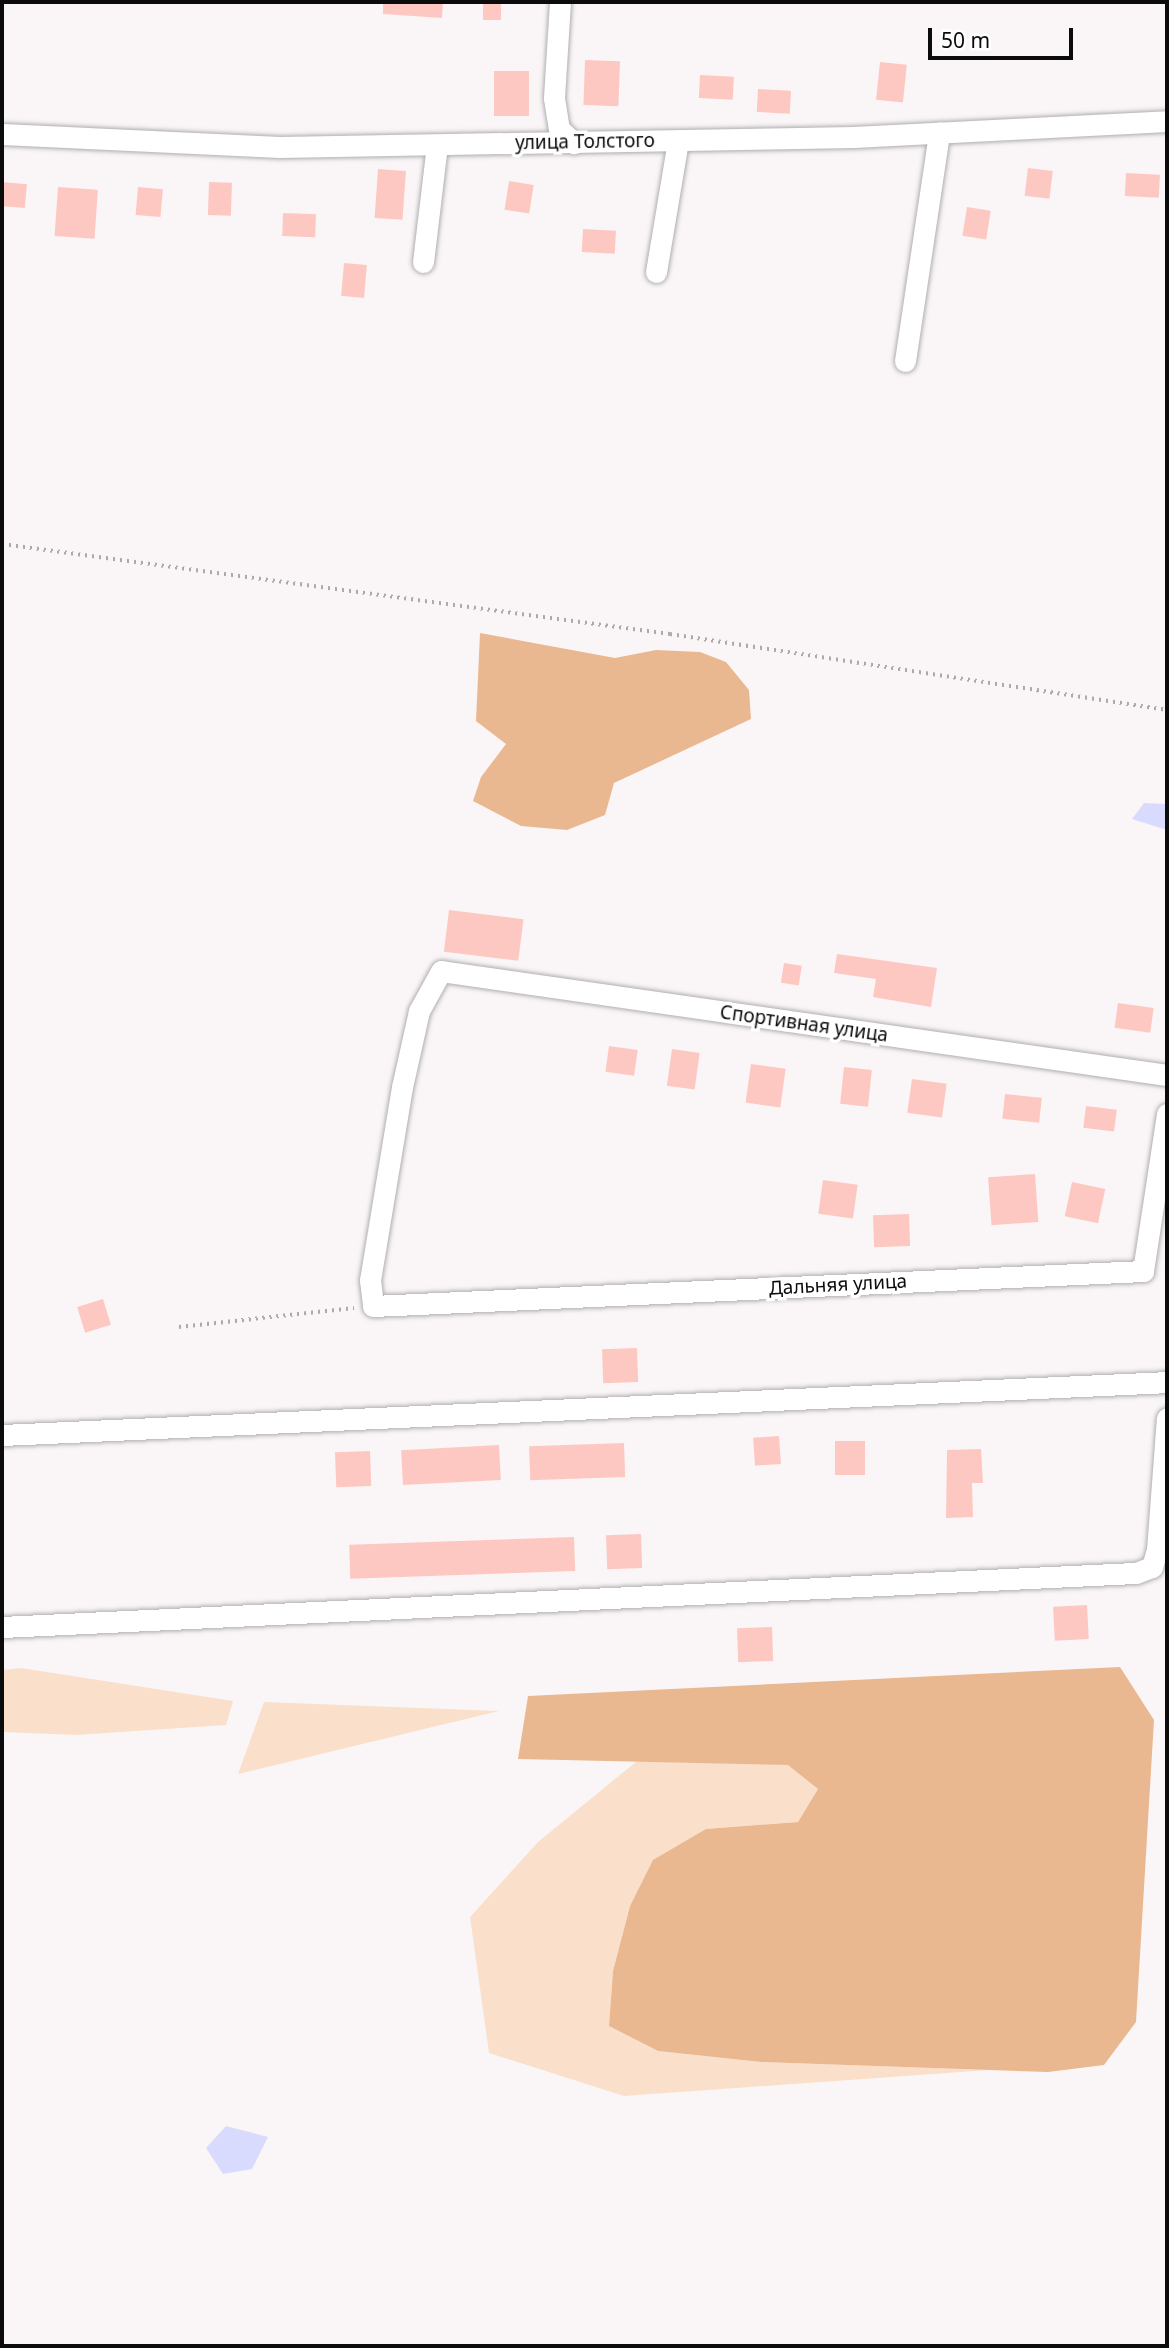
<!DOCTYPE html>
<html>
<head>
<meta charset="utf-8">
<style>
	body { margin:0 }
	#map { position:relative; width:1169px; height:2348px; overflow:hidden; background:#faf6f7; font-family:"Noto Sans",sans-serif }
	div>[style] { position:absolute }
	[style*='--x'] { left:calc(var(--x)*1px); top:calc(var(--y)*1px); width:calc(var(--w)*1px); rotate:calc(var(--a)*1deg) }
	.green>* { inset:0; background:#fae0cb }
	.forest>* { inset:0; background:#e9b890 }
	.water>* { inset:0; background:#d9dbfe }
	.building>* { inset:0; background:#fec8c2; transform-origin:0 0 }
	.path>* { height:3.5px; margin-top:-1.75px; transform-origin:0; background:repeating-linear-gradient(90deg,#aca9aa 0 2px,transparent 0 7px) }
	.roads { filter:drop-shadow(0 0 2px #b1aeaf) drop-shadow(0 0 2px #b1aeaf) }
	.street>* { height:21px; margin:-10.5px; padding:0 10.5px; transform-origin:10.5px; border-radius:10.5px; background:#fff }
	span { translate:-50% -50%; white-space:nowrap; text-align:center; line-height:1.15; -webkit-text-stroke:7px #fff; paint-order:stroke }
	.street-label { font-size:19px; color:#0c0b0c }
	.frame { position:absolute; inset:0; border:4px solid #0c0b0c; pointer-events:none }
	.scale { position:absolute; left:928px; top:28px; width:145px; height:32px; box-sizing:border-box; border:4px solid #0c0b0c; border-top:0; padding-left:9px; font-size:21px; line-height:24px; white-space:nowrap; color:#0c0b0c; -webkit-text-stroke:5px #fff; paint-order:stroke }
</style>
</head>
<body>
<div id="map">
	<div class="green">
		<i style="clip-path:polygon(21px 1668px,233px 1701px,226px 1725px,77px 1735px,2px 1732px,2px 1670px)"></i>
		<i style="clip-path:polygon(264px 1702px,499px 1711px,238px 1774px)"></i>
		<i style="clip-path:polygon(637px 1761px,789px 1765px,818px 1789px,798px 1822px,706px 1829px,630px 1906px,613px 1971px,609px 2026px,658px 2051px,761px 2062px,989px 2070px,624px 2096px,489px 2053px,470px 1917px,538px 1842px)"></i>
	</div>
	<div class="forest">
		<i style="clip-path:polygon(480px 633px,615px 658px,656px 650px,700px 652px,726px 662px,749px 690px,751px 719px,614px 783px,605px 815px,567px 830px,521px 826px,473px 801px,481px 777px,506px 744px,476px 721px)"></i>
		<i style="clip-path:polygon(1120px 1667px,1154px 1720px,1136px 2022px,1104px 2065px,1048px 2072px,761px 2062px,658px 2051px,609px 2026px,613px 1971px,630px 1906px,653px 1860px,706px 1829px,798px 1822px,818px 1789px,788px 1765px,518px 1759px,528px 1696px)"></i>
	</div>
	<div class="water">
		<i style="clip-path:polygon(1144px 803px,1167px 804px,1167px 830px,1132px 819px)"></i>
		<i style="clip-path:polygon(226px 2126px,268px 2137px,252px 2169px,223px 2174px,206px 2148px)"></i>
	</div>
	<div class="building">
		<i style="clip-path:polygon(383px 2px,443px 2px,442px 18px,383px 14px)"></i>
		<i style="left:483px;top:2px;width:18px;height:18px"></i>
		<i style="left:585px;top:60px;width:35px;height:45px;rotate:2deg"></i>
		<i style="left:880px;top:62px;width:27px;height:38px;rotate:6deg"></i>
		<i style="left:494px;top:71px;width:35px;height:45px"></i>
		<i style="left:700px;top:75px;width:34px;height:23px;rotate:3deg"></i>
		<i style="left:758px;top:89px;width:33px;height:23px;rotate:3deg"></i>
		<i style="left:1028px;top:168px;width:25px;height:28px;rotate:7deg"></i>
		<i style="left:378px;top:169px;width:28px;height:49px;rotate:4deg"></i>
		<i style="left:1126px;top:173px;width:34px;height:23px;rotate:3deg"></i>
		<i style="left:509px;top:181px;width:25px;height:29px;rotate:9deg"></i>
		<i style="left:2px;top:182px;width:25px;height:24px;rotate:5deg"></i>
		<i style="left:209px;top:182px;width:23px;height:33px;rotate:2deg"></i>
		<i style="left:58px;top:187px;width:40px;height:49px;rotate:4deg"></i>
		<i style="left:138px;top:187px;width:25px;height:28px;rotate:5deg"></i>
		<i style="left:967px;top:207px;width:24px;height:29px;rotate:9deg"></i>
		<i style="left:283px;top:213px;width:33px;height:23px;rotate:2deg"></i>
		<i style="left:583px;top:229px;width:33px;height:23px;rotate:3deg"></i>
		<i style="left:344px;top:263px;width:23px;height:33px;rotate:5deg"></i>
		<i style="left:449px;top:910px;width:75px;height:42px;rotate:7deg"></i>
		<i style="clip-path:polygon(837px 954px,937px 968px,931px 1007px,873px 997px,876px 979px,834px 973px)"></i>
		<i style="left:784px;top:963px;width:18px;height:20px;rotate:9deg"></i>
		<i style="left:1118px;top:1003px;width:36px;height:25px;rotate:8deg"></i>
		<i style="left:609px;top:1046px;width:29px;height:26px;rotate:8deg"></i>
		<i style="left:672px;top:1049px;width:28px;height:37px;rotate:8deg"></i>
		<i style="left:751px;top:1064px;width:35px;height:39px;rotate:8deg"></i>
		<i style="left:844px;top:1067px;width:28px;height:37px;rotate:6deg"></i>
		<i style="left:912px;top:1079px;width:35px;height:34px;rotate:8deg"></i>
		<i style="left:1005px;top:1094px;width:37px;height:25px;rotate:6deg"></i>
		<i style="left:1086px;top:1106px;width:31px;height:22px;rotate:7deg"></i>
		<i style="left:1035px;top:1174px;width:48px;height:47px;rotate:86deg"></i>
		<i style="left:823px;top:1180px;width:35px;height:34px;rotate:8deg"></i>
		<i style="left:1072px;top:1182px;width:34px;height:35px;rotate:12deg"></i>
		<i style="left:909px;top:1214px;width:32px;height:36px;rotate:88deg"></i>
		<i style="left:103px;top:1299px;width:27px;height:27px;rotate:73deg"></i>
		<i style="left:637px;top:1348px;width:34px;height:35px;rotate:88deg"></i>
		<i style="left:779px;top:1436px;width:28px;height:26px;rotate:86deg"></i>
		<i style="left:835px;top:1441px;width:30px;height:34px"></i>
		<i style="left:624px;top:1443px;width:34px;height:95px;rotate:88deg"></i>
		<i style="left:499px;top:1445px;width:35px;height:98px;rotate:87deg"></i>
		<i style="clip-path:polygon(981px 1449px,983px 1483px,972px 1483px,973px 1517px,946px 1518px,947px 1450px)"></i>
		<i style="left:370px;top:1451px;width:35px;height:35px;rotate:88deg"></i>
		<i style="left:641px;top:1534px;width:34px;height:35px;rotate:88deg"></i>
		<i style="left:574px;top:1537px;width:34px;height:225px;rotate:88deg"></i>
		<i style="left:1087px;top:1605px;width:34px;height:34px;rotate:87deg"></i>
		<i style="left:772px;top:1627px;width:34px;height:35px;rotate:88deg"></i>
	</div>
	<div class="path">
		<i style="--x:2;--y:544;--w:674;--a:7.67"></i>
		<i style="--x:670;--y:634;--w:503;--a:8.69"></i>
		<i style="--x:179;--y:1327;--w:176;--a:-6.2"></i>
	</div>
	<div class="roads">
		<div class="street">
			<i style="--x:560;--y:2;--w:96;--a:93.6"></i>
			<i style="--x:554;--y:98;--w:31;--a:81"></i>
			<i style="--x:559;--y:129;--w:21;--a:43"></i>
			<i style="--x:2;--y:134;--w:278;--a:2.7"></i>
			<i style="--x:280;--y:147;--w:574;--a:-1"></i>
			<i style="--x:854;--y:137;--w:313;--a:-2.9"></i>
			<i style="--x:423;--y:262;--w:118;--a:-83.2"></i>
			<i style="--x:656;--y:272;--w:133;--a:-80.5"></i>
			<i style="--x:905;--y:361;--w:231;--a:-81.5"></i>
			<i style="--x:1167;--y:1075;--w:733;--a:-171.85"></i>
			<i style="--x:441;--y:971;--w:46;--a:118.8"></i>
			<i style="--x:419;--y:1011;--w:78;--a:102.6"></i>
			<i style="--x:402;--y:1087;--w:196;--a:99.4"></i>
			<i style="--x:370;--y:1280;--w:26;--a:83"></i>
			<i style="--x:373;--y:1306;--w:771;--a:-2.6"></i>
			<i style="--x:1143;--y:1271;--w:159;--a:-81.3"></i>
			<i style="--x:2;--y:1435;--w:1166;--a:-2.6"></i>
			<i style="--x:2;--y:1627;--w:1135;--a:-2.73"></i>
			<i style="--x:1136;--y:1573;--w:17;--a:-21"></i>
			<i style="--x:1152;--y:1567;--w:18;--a:-74"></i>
			<i style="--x:1157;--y:1550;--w:132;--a:-85.7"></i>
		</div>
	</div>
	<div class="street-label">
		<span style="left:585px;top:142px;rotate:-1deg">улица Толстого</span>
		<span style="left:804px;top:1024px;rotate:8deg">Спортивная улица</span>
		<span style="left:838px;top:1285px;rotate:-3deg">Дальняя улица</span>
	</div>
	<div class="frame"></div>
	<div class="scale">50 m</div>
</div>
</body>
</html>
